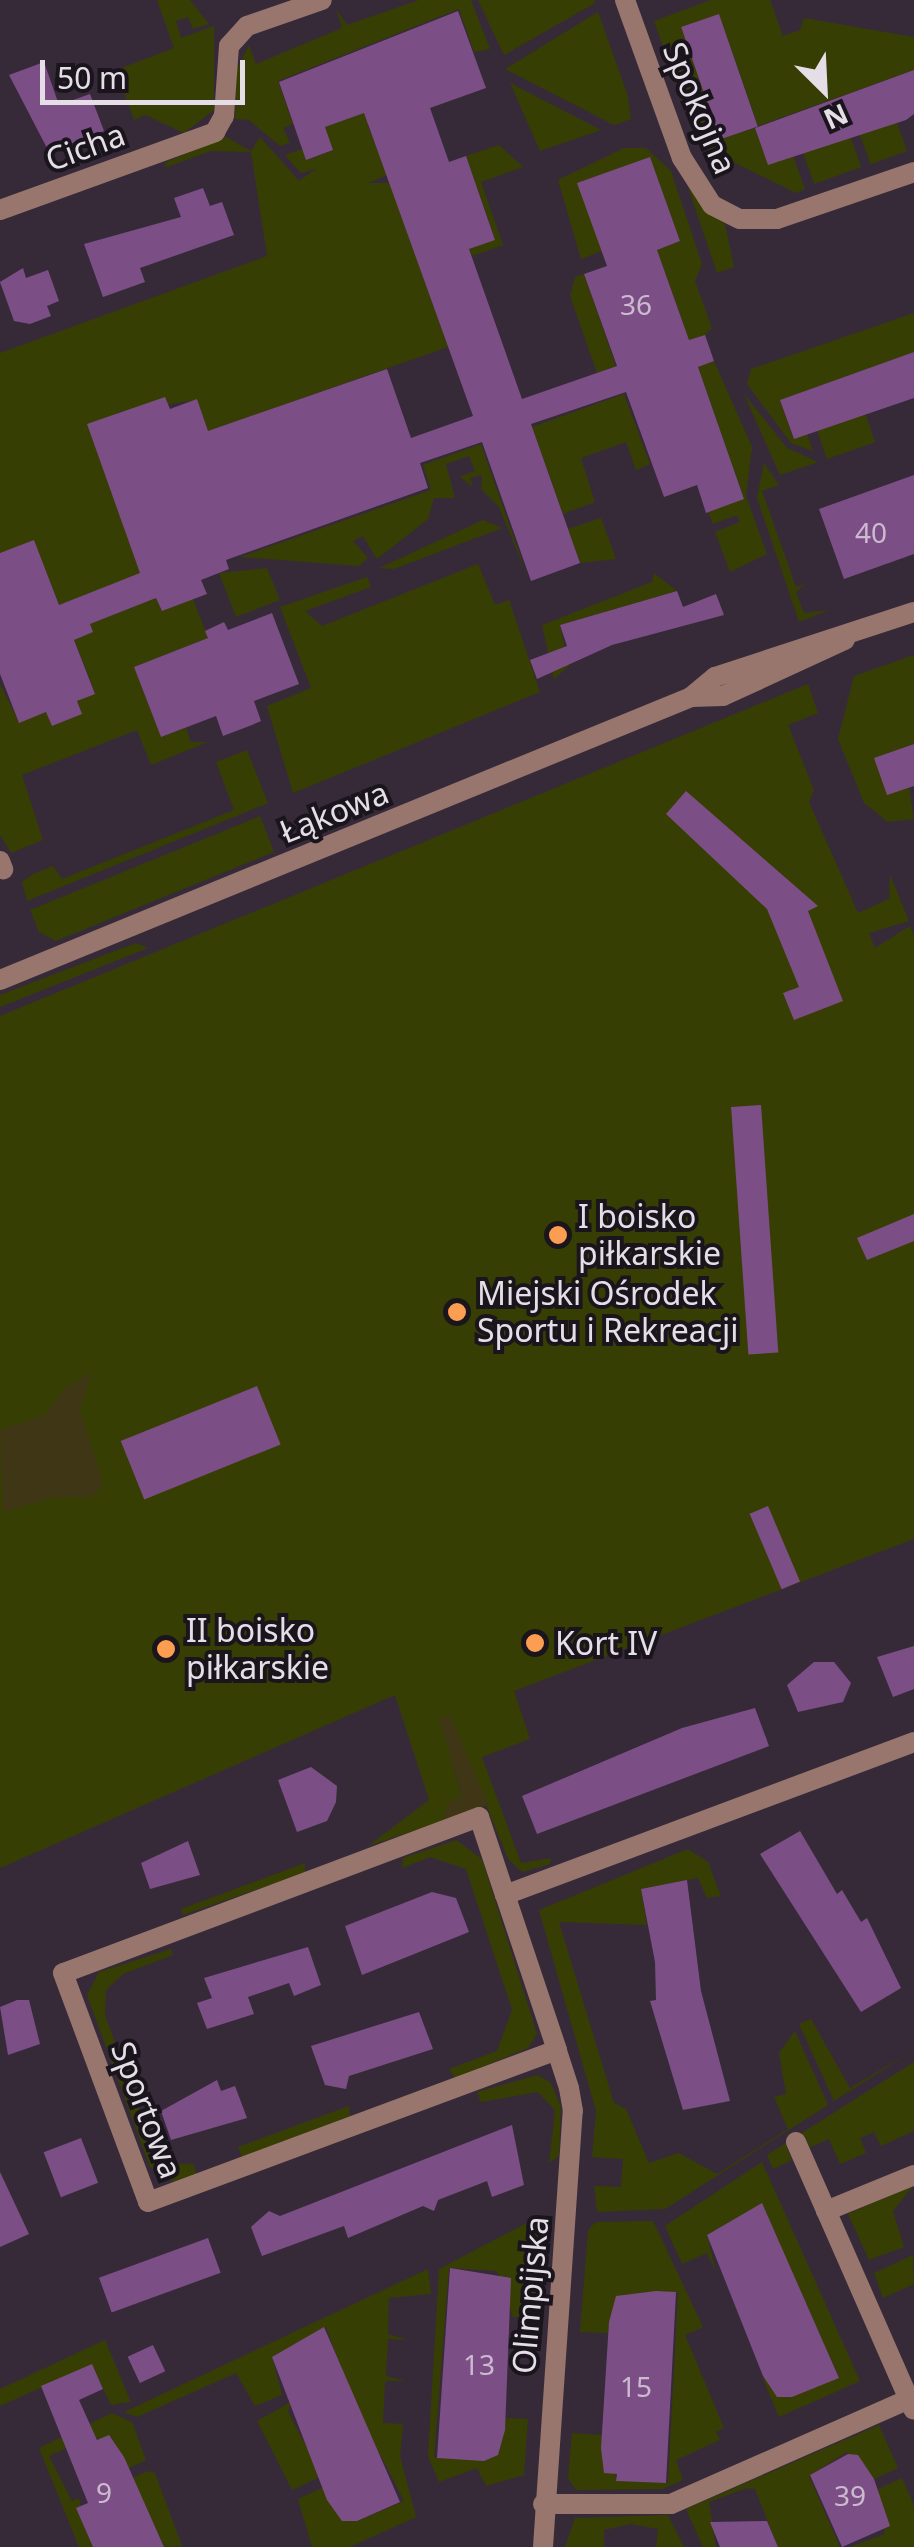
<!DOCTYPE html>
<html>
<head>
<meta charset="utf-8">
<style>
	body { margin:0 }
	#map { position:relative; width:914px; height:2547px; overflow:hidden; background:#362a39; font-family:"Noto Sans",sans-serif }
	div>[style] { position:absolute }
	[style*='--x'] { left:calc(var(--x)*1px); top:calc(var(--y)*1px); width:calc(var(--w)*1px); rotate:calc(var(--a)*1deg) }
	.green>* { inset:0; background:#373e03; transform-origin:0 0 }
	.sand>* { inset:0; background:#3f3616 }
	.building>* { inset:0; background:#7c4e86; transform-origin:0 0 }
	.minor>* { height:20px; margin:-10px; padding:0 10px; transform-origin:10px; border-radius:10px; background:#98766e }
	.tertiary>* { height:20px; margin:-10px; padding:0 10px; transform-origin:10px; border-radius:10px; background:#98766e }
	.dots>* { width:28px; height:28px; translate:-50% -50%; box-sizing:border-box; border:5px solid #1a151c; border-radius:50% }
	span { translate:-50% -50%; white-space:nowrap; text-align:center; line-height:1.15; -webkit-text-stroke:8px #1a151c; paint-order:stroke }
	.number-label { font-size:28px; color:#ccbacf }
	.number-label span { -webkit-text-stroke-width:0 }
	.street-label { font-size:32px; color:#e6dee7 }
	.poi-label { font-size:32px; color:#e6dee7 }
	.left { translate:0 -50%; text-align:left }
	.north { position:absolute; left:774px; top:40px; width:100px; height:100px; -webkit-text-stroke:8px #1a151c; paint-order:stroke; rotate:156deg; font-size:28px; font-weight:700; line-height:40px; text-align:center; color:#e6dee7 }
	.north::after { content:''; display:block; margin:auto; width:35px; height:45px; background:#e6dee7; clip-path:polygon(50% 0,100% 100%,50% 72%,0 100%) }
	.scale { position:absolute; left:40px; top:60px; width:205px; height:45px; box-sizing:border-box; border:5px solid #e6dee7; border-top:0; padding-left:12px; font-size:30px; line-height:35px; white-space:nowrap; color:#e6dee7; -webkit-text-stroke:8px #1a151c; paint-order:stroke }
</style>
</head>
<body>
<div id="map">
	<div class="green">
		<i style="clip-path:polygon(157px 0,190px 0,209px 24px,193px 29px,188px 17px,176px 21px,181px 38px,214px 26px,214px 110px,184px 133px,145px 115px,134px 120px,116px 70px,174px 48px)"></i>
		<i style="clip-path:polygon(419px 0,471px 0,490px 49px,474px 52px,459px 9px,278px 81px,293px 124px,283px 128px,290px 143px,280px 146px,249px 120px,235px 119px,236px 71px,249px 45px,256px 64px,342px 28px,336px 9px,347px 25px)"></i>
		<i style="clip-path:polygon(478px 0,594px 0,595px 3px,504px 55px)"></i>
		<i style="clip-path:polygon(711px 0,770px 0,783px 36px,800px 30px,804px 18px,914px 37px,914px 70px,758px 126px,719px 14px,682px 27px,686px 41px,664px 49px,654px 21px)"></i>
		<i style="clip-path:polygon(598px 12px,628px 96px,631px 119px,614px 125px,505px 69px)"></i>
		<i style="left:690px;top:51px;width:56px;height:24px;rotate:71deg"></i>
		<i style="clip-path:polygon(510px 83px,601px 130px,540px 151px)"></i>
		<i style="clip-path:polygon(377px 108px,368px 126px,387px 175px,368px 183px,390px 183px,448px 347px,208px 431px,197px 400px,118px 412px,141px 573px,59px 605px,34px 541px,0 553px,0 353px,267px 256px,251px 152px,211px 151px,164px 168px,166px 162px,226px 137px,251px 151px,260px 137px,299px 181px,316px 169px,301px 173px,285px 155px,302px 149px,307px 160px,332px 151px,325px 127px)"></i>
		<i style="clip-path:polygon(712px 116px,720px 139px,755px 128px,768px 164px,793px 156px,805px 189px,796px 193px,698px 145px,691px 124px)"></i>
		<i style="left:896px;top:120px;width:33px;height:39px;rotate:70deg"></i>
		<i style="left:850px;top:136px;width:33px;height:50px;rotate:70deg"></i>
		<i style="clip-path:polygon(499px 145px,523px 167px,481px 182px,503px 245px,472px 256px,469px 249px,495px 239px,466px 156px)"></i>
		<i style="clip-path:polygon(624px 148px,646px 148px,671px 171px,702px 264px,695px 281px,712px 328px,705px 335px,689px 340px,657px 250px,680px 241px,650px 158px,578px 183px,602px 251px,581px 259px,558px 180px)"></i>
		<i style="clip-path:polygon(688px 187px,725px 224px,734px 267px,717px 273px)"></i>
		<i style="clip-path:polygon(584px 274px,616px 366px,597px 373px,570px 296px,575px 277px)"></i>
		<i style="clip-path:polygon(914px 313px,914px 352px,780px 400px,793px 438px,807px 434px,813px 451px,791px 443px,747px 384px,751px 369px)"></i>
		<i style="clip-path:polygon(714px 361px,752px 447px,746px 496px,767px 554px,730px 572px,715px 532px,740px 522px,737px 515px,713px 524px,708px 512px,744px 499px,698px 367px)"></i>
		<i style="clip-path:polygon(624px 394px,650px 464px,636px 470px,626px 442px,581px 458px,595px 502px,563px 514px,532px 427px)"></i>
		<i style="clip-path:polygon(744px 394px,787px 448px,818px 462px,780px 475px)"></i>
		<i style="left:865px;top:413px;width:31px;height:51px;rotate:71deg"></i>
		<i style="clip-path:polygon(481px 444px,528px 578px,499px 507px,481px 489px,482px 475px,470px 478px,473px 487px,460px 477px,475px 471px,469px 456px,446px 464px,455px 498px,434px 498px,428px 519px,377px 559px,363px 536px,353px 541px,368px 558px,359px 566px,240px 557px,431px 490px,423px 465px)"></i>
		<i style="clip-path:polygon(764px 463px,779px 485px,762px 491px,796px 587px,805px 584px,796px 592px,804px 613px,829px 610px,799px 622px,757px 498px)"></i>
		<i style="clip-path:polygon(601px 518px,616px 559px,580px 563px,568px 529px)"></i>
		<i style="clip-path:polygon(483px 520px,502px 528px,394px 569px,379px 568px)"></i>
		<i style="clip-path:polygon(478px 564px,495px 605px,509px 600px,540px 692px,293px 793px,267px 706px,311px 688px,280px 607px,367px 577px,371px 587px,305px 611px,322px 626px)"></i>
		<i style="clip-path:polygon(267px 568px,280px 600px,236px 617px,219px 573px)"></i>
		<i style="clip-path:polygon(654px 573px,677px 591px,560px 625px,569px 666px,554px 679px,542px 625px,652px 582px)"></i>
		<i style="clip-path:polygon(156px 598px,162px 611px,193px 599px,208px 638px,134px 667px,161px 737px,186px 728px,191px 742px,208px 742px,151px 765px,137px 730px,22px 775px,43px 840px,11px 853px,0 835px,0 684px,19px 722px,46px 712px,52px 726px,81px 714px,77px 701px,95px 693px,71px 631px,84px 636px,93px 632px,90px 624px)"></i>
		<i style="clip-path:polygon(914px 655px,914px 744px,874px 758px,909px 787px,914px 819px,888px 822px,864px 803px,838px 739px,854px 676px)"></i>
		<i style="clip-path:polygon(808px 684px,818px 713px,788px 725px,814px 790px,809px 802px,858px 913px,889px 899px,890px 875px,909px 921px,869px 933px,875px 948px,910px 926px,914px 935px,914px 1539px,514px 1691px,530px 1739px,482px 1757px,521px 1863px,551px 1858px,550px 1864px,522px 1872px,508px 1859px,450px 1715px,440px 1720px,462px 1797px,444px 1821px,368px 1846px,429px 1800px,395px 1695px,0 1868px,0 1016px)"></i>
		<i style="clip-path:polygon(247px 750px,268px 803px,27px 901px,22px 882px,33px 874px,53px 866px,62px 879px,234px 810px,216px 762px)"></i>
		<i style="clip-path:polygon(260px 816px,274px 852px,56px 941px,39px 932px,30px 910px)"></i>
		<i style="clip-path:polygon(136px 943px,148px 948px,0 1007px,0 995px)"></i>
		<i style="clip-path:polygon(456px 1840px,482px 1859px,537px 2034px,528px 2048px,455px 2078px,449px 2069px,497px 2051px,512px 2010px,466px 1869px,430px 1857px,402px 1868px,403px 1858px)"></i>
		<i style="clip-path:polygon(688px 1849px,708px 1862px,721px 1896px,707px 1898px,698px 1878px,641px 1889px,647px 1925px,559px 1922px,614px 2103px,626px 2109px,649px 2163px,679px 2153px,717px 2174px,788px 2129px,774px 2097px,786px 2094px,779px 2053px,795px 2031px,828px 2105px,665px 2209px,597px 2212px,594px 2186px,621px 2187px,623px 2159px,592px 2157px,596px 2111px,539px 1910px)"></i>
		<i style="clip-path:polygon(305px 1863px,305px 1873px,183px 1915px,181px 1909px)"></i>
		<i style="clip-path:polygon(171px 1949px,173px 1955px,123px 1974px,106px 1990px,105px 2015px,152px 2144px,169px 2163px,194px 2164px,196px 2175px,174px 2182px,150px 2167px,87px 1995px,99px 1972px)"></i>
		<i style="clip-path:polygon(811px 2019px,850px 2088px,914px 2050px,834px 2101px,799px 2024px)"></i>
		<i style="clip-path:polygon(914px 2062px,914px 2131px,881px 2146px,874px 2132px,860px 2138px,866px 2153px,840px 2164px,829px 2139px,810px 2147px,804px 2135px,786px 2146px,792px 2160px,773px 2169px,767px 2155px)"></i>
		<i style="clip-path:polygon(538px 2075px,551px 2083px,561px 2107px,559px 2156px,549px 2163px,555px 2110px,538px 2092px,481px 2102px,477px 2092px)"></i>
		<i style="clip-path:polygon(349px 2106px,350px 2116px,242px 2158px,238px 2147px)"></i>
		<i style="clip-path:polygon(762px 2162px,860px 2381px,779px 2417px,762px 2377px,792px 2397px,839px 2377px,761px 2204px,707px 2235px,716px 2272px,707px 2253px,682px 2264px,665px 2226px)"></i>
		<i style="clip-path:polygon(914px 2185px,893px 2211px,904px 2247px,869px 2260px,848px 2214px)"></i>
		<i style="clip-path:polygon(536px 2218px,544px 2219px,536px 2317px,513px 2317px,497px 2271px,449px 2268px,434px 2457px,498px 2455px,506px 2418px,528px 2419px,524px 2475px,486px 2486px,477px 2468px,439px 2482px,428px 2456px,439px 2269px)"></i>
		<i style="clip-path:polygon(653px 2221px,703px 2327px,685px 2335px,724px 2428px,716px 2432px,720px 2440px,676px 2460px,683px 2480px,662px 2489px,576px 2490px,568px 2478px,572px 2433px,602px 2435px,617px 2481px,668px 2483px,678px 2293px,656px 2291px,609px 2333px,580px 2332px,588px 2230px,596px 2222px)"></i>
		<i style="clip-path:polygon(913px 2255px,914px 2284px,883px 2298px,874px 2273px)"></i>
		<i style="clip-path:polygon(428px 2269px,431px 2294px,389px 2298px,388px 2334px,408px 2340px,388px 2339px,386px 2376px,405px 2381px,385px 2381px,383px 2423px,403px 2424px,400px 2456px,416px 2517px,350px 2547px,312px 2547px,298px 2499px,322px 2488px,358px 2521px,404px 2501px,380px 2454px,373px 2457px,326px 2327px,272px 2357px,282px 2395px,255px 2406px,236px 2373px,137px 2417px,124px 2412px)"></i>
		<i style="clip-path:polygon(105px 2340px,131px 2402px,111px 2405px,92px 2365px,0 2406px,0 2389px)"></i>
		<i style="clip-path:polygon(291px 2402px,288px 2412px,322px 2476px,292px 2490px,257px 2421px)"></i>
		<i style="clip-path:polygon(112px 2413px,132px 2422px,146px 2460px,129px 2468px,94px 2435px,49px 2456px,72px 2501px,79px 2498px,85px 2529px,108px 2547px,79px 2547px,39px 2448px)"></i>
		<i style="clip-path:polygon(879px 2425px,898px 2468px,870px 2481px,847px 2452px,809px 2476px,840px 2547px,778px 2547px,755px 2489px,747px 2488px,709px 2502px,716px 2547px,703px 2547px,686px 2509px)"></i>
		<i style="clip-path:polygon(148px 2471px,155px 2473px,182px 2546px,158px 2547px,163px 2543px,129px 2480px)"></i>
		<i style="clip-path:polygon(902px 2478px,914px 2505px,914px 2547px,850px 2547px,885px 2534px,878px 2489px)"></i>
		<i style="clip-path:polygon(668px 2515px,684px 2547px,656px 2547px,658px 2529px,630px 2524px,604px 2530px,604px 2547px,565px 2547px,575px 2518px)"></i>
	</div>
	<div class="sand">
		<i style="clip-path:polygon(92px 1372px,80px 1410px,103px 1484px,92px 1497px,55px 1497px,3px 1512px,0 1430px,47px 1414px,65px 1388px)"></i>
		<i style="clip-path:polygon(450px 1715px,488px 1805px,444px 1821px,447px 1803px,462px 1796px,439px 1719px)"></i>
	</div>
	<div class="building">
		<i style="clip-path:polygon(458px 11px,486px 88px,430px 108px,449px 162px,466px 156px,495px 240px,469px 249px,522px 399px,617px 366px,584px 274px,607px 266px,577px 183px,650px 157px,680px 241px,657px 250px,689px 340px,705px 335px,714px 361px,698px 367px,744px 499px,706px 513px,697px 485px,664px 497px,626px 392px,531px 424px,580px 563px,531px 581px,482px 442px,420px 463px,428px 488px,226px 560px,229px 569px,201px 580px,207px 594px,162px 611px,156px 598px,90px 624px,93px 632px,74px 640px,95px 694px,77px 701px,82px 714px,52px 726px,46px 712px,19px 723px,0 674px,0 553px,34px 540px,59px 605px,140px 573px,87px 424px,165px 397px,170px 409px,197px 399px,208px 431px,387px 369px,411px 438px,473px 416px,364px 113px,325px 127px,333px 150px,306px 160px,279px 82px)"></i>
		<i style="left:719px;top:14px;width:119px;height:40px;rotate:71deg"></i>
		<i style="clip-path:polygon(44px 62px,59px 105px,90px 94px,104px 131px,49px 152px,9px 75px)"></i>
		<i style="clip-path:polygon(914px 70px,914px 114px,906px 120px,768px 165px,755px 128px)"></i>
		<i style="clip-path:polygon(203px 188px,210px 206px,222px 202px,234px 235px,140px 268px,145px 282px,103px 297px,84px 244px,181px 217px,174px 198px)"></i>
		<i style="clip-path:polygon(23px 268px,26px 278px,48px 270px,59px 301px,47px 306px,51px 316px,30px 324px,14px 321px,0 282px)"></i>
		<i style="clip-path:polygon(914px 352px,914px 398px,794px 439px,780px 400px)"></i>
		<i style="clip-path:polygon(914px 475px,914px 554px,844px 579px,819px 509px)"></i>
		<i style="clip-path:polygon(677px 591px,683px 607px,716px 594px,724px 615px,612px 645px,537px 679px,530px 660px,567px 646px,560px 625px)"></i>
		<i style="clip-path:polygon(272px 613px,299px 684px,254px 701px,261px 721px,252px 725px,223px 736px,216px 716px,161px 737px,134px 667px,208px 638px,205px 631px,224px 622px,228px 630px)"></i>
		<i style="clip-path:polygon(914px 744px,914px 786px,887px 795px,874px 758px)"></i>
		<i style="clip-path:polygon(686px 791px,818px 906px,808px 911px,843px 1001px,794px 1020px,783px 993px,799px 987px,767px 909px,666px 814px)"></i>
		<i style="left:761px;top:1105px;width:248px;height:30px;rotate:86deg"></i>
		<i style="clip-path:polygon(914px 1214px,914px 1241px,867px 1260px,857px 1238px)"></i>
		<i style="left:257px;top:1386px;width:63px;height:147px;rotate:68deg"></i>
		<i style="left:768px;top:1506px;width:82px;height:20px;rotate:67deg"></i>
		<i style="clip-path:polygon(914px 1646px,914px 1689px,893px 1697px,877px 1657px)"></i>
		<i style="clip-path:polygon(814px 1662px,834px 1662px,851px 1683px,843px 1702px,798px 1712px,787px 1685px)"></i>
		<i style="clip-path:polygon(755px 1708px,769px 1746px,537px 1834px,522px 1796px,682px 1728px)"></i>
		<i style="clip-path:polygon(311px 1767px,337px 1786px,336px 1802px,327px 1821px,297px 1832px,278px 1780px)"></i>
		<i style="clip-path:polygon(800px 1831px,837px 1894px,842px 1890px,861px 1922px,867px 1918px,901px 1988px,861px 2012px,760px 1854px)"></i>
		<i style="clip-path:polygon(188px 1841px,200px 1875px,150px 1889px,141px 1863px)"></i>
		<i style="clip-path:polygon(687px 1880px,701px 1991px,730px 2101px,683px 2110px,650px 2001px,656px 2000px,655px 1962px,641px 1889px)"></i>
		<i style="clip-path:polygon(432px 1892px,456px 1898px,469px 1932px,362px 1975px,345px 1926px)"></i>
		<i style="clip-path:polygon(308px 1947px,321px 1985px,294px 1996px,289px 1983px,248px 1997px,254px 2014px,207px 2029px,197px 2003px,212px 1998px,204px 1978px)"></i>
		<i style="clip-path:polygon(17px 2000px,29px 2000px,40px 2044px,8px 2055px,0 2007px)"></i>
		<i style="clip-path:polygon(419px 2012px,433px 2049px,349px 2076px,346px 2089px,325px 2085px,311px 2046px)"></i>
		<i style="clip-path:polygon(217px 2080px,221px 2091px,235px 2086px,247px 2118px,171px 2140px,161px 2111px)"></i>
		<i style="clip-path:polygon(512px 2125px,524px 2185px,492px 2197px,487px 2181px,438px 2200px,434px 2211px,423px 2206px,348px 2238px,344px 2226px,262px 2256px,251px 2227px,269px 2211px,280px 2216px)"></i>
		<i style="left:81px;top:2138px;width:48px;height:40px;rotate:69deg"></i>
		<i style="clip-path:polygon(0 2172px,29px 2234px,0 2247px)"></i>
		<i style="clip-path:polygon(762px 2203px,839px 2378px,792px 2397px,777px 2397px,763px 2376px,707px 2235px)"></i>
		<i style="left:208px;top:2238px;width:37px;height:116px;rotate:70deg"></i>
		<i style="clip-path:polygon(450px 2268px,511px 2278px,505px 2430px,498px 2455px,484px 2461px,437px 2458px)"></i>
		<i style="clip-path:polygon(656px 2291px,676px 2292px,666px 2483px,616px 2481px,617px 2474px,604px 2473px,601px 2448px,609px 2322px,616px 2296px)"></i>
		<i style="clip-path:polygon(324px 2327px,400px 2502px,357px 2521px,342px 2521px,327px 2500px,272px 2357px)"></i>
		<i style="left:153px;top:2345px;width:29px;height:28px;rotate:65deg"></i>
		<i style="clip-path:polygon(92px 2364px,103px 2389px,79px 2400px,97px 2440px,109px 2435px,124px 2457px,164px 2547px,93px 2547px,76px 2508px,88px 2503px,41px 2386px)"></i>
		<i style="clip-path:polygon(848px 2454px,858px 2455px,874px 2479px,890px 2526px,842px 2547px,810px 2475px)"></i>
		<i style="clip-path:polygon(767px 2521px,778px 2547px,720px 2547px,710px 2522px)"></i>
	</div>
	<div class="minor">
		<i style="--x:625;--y:0;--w:168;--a:70.2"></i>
		<i style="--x:682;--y:158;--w:56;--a:57.4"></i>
		<i style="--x:712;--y:205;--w:31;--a:27"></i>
		<i style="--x:740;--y:219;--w:37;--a:0"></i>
		<i style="--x:777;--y:219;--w:145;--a:-18.9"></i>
		<i style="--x:0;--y:210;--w:229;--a:-19.9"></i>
		<i style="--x:215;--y:132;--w:18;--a:-61"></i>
		<i style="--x:224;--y:116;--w:70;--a:-85.9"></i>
		<i style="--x:229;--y:46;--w:27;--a:-48"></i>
		<i style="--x:247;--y:26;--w:79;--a:-19.1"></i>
		<i style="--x:0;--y:861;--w:9;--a:69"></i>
		<i style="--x:505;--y:1895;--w:437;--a:-20.5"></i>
		<i style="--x:796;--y:2142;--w:292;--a:66.3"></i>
		<i style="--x:826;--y:2211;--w:95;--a:-22.2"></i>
		<i style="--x:543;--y:2504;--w:128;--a:0"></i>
		<i style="--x:671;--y:2504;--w:260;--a:-23.8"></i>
		<i style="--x:543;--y:2547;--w:437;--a:-86.1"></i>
		<i style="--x:573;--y:2111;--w:23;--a:-100"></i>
		<i style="--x:569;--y:2088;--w:40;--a:-108"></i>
		<i style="--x:557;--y:2050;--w:163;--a:-108.5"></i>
		<i style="--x:505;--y:1895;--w:82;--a:-108.4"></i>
		<i style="--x:479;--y:1817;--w:444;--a:159.4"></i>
		<i style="--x:63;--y:1973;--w:244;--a:69.6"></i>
		<i style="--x:148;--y:2202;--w:436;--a:-20.4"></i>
	</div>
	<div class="tertiary">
		<i style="--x:691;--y:697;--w:32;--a:-2"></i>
		<i style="--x:723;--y:696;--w:134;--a:-24.7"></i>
		<i style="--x:0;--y:980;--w:747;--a:-22.27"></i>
		<i style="--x:691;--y:697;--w:31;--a:-40"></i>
		<i style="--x:715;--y:677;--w:209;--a:-18.1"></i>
	</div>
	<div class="dots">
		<i style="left:558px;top:1235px;background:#fb9e51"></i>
		<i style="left:457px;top:1312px;background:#fb9e51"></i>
		<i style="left:535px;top:1643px;background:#fb9e51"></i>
		<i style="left:166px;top:1649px;background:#fb9e51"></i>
	</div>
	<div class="number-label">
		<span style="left:636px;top:304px">36</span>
		<span style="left:871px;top:532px">40</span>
		<span style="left:479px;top:2364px">13</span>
		<span style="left:636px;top:2386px">15</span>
		<span style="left:104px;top:2492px">9</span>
		<span style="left:850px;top:2495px">39</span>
	</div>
	<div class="street-label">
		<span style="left:700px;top:108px;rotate:67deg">Spokojna</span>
		<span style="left:85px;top:147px;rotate:-20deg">Cicha</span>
		<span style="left:334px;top:812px;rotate:-22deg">Łąkowa</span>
		<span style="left:147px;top:2110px;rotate:69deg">Sportowa</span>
		<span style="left:530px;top:2295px;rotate:-85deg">Olimpijska</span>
	</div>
	<div class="poi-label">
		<span class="left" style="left:578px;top:1235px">I boisko<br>piłkarskie</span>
		<span class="left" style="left:477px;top:1312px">Miejski Ośrodek<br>Sportu i Rekreacji</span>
		<span class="left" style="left:186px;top:1649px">II boisko<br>piłkarskie</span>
		<span class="left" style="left:555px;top:1643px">Kort IV</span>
	</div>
	<div class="north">N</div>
	<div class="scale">50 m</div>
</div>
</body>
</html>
